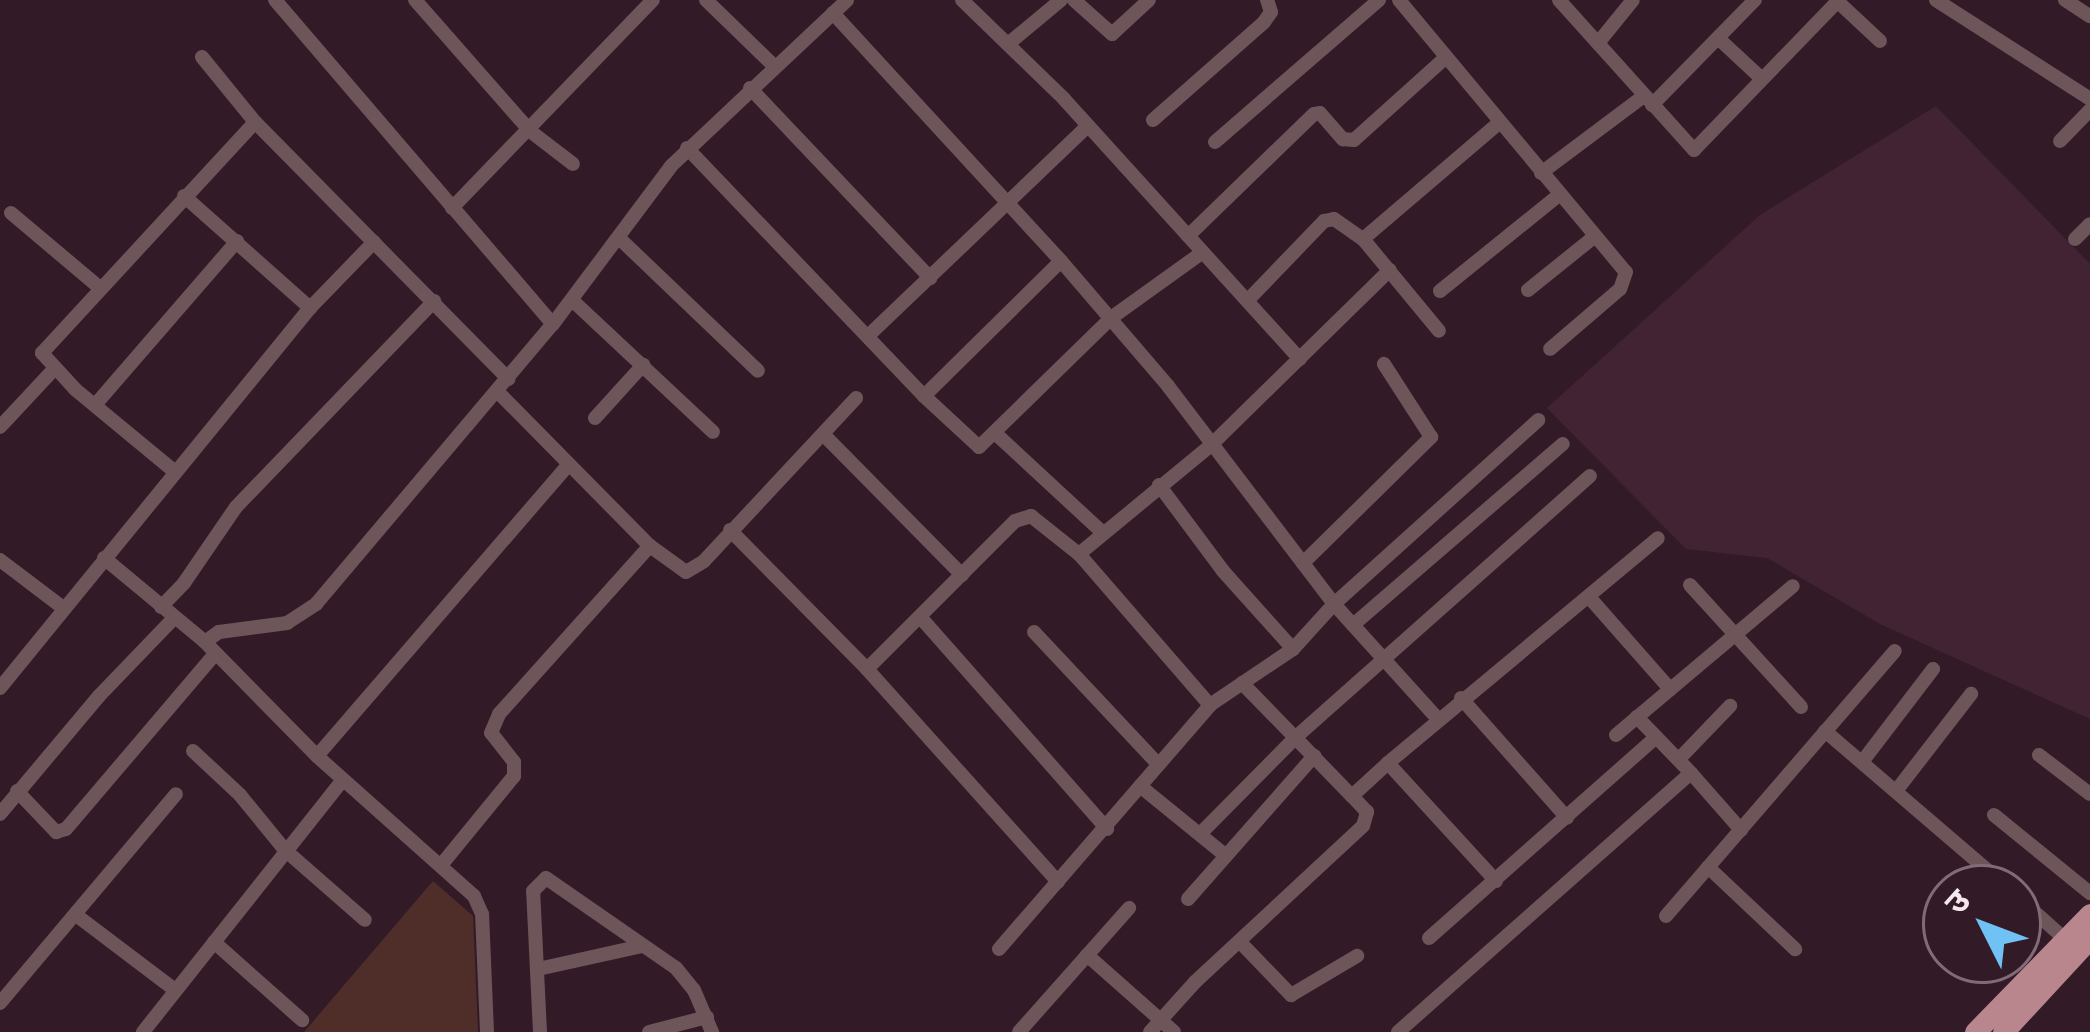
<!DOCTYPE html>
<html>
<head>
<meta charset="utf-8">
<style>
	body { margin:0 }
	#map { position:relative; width:2090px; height:1032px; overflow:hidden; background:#321b27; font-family:Karla,"Noto Sans Devanagari",sans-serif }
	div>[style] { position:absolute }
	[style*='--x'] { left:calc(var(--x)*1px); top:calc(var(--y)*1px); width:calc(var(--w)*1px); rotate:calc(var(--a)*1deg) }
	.built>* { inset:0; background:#412333 }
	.green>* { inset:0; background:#4f2e29 }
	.minor>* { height:14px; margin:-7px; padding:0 7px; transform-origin:7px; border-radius:7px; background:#6e5559 }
	.primary>* { height:21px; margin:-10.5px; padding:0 10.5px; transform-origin:10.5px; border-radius:10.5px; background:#b9868e }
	span { translate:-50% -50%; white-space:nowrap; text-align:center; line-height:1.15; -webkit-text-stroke:12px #321b27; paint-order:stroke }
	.north { position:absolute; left:1922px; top:864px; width:120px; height:120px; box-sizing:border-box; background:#321b27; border:3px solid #806c77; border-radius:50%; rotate:312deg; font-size:33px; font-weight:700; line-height:48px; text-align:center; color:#f6e6ee }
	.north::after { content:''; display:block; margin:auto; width:42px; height:54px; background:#70c1f4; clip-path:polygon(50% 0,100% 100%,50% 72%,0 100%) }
</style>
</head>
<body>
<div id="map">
	<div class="built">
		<i style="clip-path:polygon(1936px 106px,2090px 264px,2090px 719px,1880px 624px,1767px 558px,1686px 549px,1547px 408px,1760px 215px)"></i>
	</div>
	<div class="green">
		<i style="clip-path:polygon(433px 881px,473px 916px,478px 1032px,304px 1032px)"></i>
	</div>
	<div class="minor">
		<i style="--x:275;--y:0;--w:427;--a:49.4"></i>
		<i style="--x:415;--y:0;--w:174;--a:48.7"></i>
		<i style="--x:530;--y:131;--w:54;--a:37.5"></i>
		<i style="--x:706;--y:0;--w:95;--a:44.1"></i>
		<i style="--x:962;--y:0;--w:142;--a:44.1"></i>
		<i style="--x:1064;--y:99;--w:351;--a:47.8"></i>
		<i style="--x:1074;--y:0;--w:51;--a:41.8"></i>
		<i style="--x:1112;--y:34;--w:50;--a:-42.6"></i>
		<i style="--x:1399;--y:0;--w:354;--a:50.2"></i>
		<i style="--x:1626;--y:272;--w:18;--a:109"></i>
		<i style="--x:1620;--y:289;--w:92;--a:139.4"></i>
		<i style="--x:1559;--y:0;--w:202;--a:48"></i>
		<i style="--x:1694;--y:150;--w:209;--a:-46"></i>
		<i style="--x:1836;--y:0;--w:60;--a:43"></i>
		<i style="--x:1936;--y:0;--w:183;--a:32.7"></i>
		<i style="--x:2065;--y:0;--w:30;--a:33"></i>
		<i style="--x:1718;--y:38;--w:60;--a:43"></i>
		<i style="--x:1598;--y:43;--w:55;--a:-50.9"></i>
		<i style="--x:1008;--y:44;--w:69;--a:-39.7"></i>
		<i style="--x:202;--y:57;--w:84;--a:50.8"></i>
		<i style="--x:255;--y:122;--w:361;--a:45.4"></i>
		<i style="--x:750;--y:88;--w:262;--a:46.5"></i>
		<i style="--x:1652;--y:105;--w:147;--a:-45.6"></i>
		<i style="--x:1153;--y:120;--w:148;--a:-41.4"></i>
		<i style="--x:1264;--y:22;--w:12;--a:-55"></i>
		<i style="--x:1271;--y:12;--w:13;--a:-108"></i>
		<i style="--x:2060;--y:141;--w:43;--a:-45.9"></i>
		<i style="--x:1215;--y:142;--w:217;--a:-40.9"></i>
		<i style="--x:687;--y:148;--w:343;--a:46.3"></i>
		<i style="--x:924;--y:396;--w:192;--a:-44.6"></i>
		<i style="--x:1061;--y:261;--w:337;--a:-132.6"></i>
		<i style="--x:1541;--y:173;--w:129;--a:-36.8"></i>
		<i style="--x:184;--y:196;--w:169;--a:41.6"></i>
		<i style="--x:452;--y:208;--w:289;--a:-46"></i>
		<i style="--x:11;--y:213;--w:115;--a:40.1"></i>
		<i style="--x:1188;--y:236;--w:175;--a:-44.1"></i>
		<i style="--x:1314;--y:114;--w:6;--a:-9"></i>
		<i style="--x:1320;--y:113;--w:35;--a:49"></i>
		<i style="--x:1343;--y:139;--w:11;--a:5"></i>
		<i style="--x:1354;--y:140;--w:122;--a:-42"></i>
		<i style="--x:619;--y:238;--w:192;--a:43.7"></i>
		<i style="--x:1363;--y:239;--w:119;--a:50.4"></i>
		<i style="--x:2075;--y:239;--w:21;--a:-45"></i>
		<i style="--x:1061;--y:261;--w:165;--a:49.4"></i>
		<i style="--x:1168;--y:386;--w:274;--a:52.7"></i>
		<i style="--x:1334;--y:604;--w:154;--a:47.9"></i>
		<i style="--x:1528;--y:290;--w:85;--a:-38.8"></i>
		<i style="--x:1440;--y:291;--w:153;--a:-38.9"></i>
		<i style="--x:572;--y:300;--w:193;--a:43.1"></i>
		<i style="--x:1248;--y:300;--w:110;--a:-46.1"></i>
		<i style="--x:1324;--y:221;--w:10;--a:-11"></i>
		<i style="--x:1334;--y:219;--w:35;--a:35"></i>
		<i style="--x:1363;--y:239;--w:180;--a:-40.5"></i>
		<i style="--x:869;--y:335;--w:303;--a:-43.7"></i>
		<i style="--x:497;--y:391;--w:218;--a:45.4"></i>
		<i style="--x:650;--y:546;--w:44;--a:35.8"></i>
		<i style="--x:686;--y:572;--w:21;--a:-31"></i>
		<i style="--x:704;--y:561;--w:223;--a:-47"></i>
		<i style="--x:924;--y:396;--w:75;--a:42.8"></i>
		<i style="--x:979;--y:447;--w:185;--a:-44.3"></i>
		<i style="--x:1111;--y:318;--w:113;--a:-35.7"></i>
		<i style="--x:95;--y:405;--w:217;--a:-49.1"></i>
		<i style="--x:595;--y:418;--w:72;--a:-47.8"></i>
		<i style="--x:0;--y:427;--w:79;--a:-47"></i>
		<i style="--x:995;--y:433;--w:146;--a:42.8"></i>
		<i style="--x:823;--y:434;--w:198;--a:45.4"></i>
		<i style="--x:174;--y:471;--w:129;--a:-140.4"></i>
		<i style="--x:75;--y:389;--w:49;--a:-132.5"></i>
		<i style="--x:42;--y:353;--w:314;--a:-47.3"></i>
		<i style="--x:1159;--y:485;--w:107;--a:53.3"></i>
		<i style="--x:1223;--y:571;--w:105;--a:48.1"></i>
		<i style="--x:730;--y:530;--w:195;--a:45.4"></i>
		<i style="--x:867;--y:669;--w:286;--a:48.1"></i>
		<i style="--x:1079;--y:554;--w:168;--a:-39.5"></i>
		<i style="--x:1209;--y:447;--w:253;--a:-44.4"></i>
		<i style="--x:104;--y:558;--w:131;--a:39.7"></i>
		<i style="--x:0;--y:560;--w:78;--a:37.2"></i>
		<i style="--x:1303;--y:563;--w:180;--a:-44.5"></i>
		<i style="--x:1431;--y:437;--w:87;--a:-122.8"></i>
		<i style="--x:1690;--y:585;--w:165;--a:47.7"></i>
		<i style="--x:1589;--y:597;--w:123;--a:48.6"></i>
		<i style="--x:161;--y:607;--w:33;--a:-46"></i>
		<i style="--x:184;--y:583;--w:92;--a:-55.6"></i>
		<i style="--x:236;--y:507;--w:286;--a:-46.1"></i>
		<i style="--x:922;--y:619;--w:280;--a:48.6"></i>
		<i style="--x:1353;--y:625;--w:277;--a:-40.8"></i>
		<i style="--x:1034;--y:632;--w:180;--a:46.8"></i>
		<i style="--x:867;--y:669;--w:209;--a:-45"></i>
		<i style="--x:1015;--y:521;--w:17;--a:-17"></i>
		<i style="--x:1031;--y:516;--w:61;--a:38.4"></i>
		<i style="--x:1079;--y:554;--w:200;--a:49.1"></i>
		<i style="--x:1242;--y:683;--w:158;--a:45.8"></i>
		<i style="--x:1352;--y:796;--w:49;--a:-42.5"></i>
		<i style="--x:0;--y:688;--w:490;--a:-50.8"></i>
		<i style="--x:310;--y:308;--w:92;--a:-45.9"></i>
		<i style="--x:1461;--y:698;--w:160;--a:48.5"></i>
		<i style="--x:1825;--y:731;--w:241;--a:40.6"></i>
		<i style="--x:1616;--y:735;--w:231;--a:-40.1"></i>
		<i style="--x:193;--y:751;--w:64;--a:43.1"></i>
		<i style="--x:240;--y:795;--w:71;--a:50.7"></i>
		<i style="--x:285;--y:850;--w:106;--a:41.2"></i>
		<i style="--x:2039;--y:755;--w:64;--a:37.4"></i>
		<i style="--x:317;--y:756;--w:383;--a:-49.2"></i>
		<i style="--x:1679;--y:759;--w:74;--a:-46.1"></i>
		<i style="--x:1862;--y:762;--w:117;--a:-52.6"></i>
		<i style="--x:1691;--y:773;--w:76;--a:48.7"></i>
		<i style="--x:1140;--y:786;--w:109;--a:39.1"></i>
		<i style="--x:17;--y:791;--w:57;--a:46.4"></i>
		<i style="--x:56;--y:832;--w:10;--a:-17"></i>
		<i style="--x:66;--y:829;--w:228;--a:-49.6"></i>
		<i style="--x:1896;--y:791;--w:123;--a:-52.3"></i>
		<i style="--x:0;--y:814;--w:154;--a:-50"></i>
		<i style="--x:99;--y:696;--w:108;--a:-46.1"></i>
		<i style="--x:1994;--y:815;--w:124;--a:39.1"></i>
		<i style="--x:1201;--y:833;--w:135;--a:-45.3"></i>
		<i style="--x:1296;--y:737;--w:393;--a:-41.6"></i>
		<i style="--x:442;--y:864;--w:114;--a:-50.7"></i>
		<i style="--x:514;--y:776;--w:14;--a:-90"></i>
		<i style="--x:514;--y:762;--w:37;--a:-128"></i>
		<i style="--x:491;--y:733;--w:21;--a:-67"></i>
		<i style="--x:499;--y:714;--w:226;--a:-48.1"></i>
		<i style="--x:1708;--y:867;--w:120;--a:43.3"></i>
		<i style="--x:1496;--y:881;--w:160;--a:-132.5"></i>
		<i style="--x:1388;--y:763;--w:351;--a:-39.8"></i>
		<i style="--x:2018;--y:897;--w:64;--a:41.9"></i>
		<i style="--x:1188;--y:899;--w:191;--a:-48.6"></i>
		<i style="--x:76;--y:915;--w:124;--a:37.1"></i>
		<i style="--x:1666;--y:916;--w:350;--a:-49.2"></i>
		<i style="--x:1429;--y:938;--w:303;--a:-41.5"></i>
		<i style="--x:214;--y:942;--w:118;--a:41.6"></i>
		<i style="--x:1240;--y:942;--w:74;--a:46.1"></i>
		<i style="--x:1291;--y:995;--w:77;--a:-30.6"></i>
		<i style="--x:999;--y:949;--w:323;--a:-49.1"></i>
		<i style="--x:1210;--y:705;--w:100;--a:-34"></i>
		<i style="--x:1293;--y:649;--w:61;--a:-47.7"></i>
		<i style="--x:1334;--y:604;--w:275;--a:-42"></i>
		<i style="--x:1087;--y:955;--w:116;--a:41.5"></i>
		<i style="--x:538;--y:969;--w:107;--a:-12.5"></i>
		<i style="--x:0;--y:1003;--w:273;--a:-49.9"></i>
		<i style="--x:143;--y:1032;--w:322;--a:-51.6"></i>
		<i style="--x:487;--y:1032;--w:118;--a:-92.4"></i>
		<i style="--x:482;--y:914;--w:20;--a:-114"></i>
		<i style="--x:474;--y:896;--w:210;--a:-138.3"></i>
		<i style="--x:317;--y:756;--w:160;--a:-134.5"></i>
		<i style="--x:205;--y:642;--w:17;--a:-36"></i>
		<i style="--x:219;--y:632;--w:69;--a:-7.5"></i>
		<i style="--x:287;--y:623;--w:35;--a:-33"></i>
		<i style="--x:316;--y:604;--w:367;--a:-49.8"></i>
		<i style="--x:553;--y:324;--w:197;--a:-53.2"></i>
		<i style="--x:671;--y:166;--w:242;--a:-43.3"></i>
		<i style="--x:540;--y:1032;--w:141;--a:-92.8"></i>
		<i style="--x:533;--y:891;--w:18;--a:-45"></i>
		<i style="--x:546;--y:878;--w:158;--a:34.7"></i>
		<i style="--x:676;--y:968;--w:28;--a:51"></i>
		<i style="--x:694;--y:990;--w:46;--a:66.8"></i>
		<i style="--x:649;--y:1032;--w:60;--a:-14.5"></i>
		<i style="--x:1019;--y:1032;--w:166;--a:-48.4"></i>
		<i style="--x:1150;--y:1032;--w:67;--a:-48"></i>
		<i style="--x:1195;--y:982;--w:229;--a:-42.9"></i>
		<i style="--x:1363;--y:826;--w:15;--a:-74"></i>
		<i style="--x:1367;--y:812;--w:22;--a:-133"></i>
		<i style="--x:1398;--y:1032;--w:391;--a:-41.5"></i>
		<i style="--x:1691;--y:773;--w:78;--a:-134"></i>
	</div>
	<div class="primary">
		<i style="--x:1975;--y:1032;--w:165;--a:-45.7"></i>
		<i style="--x:2003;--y:1032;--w:128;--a:-47.2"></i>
	</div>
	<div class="north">उ</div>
</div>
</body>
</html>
